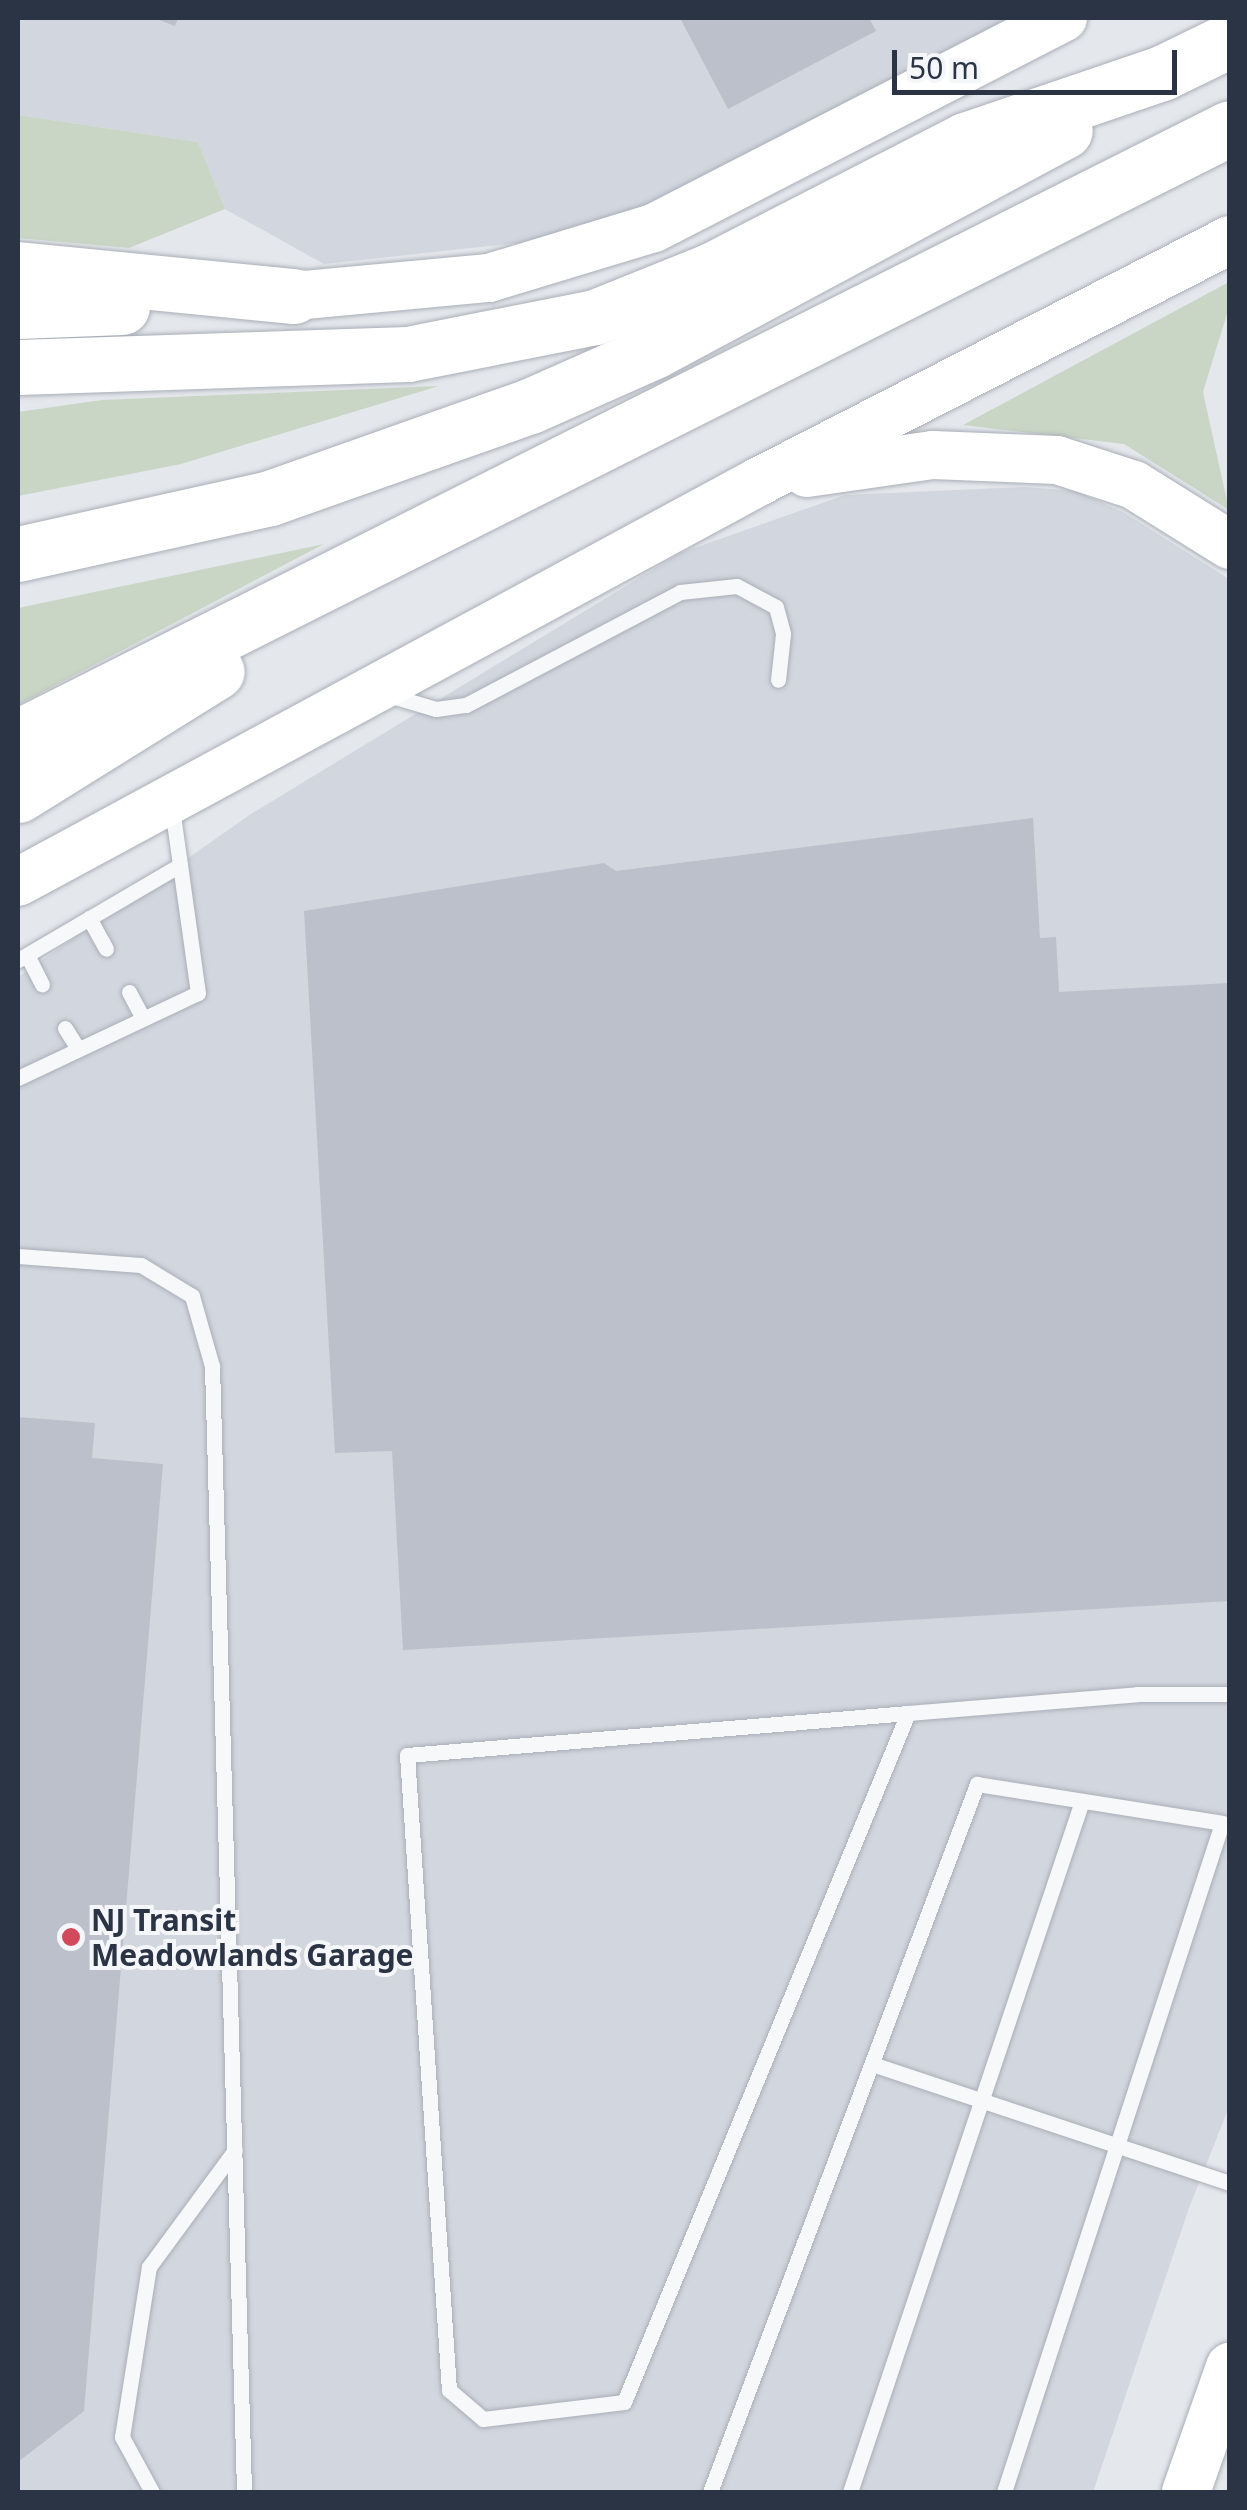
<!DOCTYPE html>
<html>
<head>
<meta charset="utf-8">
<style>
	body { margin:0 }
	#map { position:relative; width:1247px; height:2510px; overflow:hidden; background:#e4e7ec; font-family:"Noto Sans",sans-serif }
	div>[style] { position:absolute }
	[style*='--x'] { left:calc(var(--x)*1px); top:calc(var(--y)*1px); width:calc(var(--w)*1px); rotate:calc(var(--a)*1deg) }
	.built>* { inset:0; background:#d2d6de }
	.green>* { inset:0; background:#c9d6c5 }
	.building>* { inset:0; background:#bbc0ca }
	.roads { filter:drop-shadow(0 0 2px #a9aeb7) drop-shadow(0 0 2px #a9aeb7) }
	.lane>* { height:15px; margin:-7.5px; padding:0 7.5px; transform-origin:7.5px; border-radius:7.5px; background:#f7f8fa }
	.primary>* { height:48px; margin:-24px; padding:0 24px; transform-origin:24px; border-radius:24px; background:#fff }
	.highway>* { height:55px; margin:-27.5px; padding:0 27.5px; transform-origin:27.5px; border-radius:27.5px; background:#fff }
	.dots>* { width:28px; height:28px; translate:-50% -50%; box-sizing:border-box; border:5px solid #f4f6f9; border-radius:50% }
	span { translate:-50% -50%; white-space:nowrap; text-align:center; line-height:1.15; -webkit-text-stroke:8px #f4f6f9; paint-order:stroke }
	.poi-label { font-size:30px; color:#2b3445; font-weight:700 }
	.left { translate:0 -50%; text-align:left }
	.frame { position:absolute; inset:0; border:20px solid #2b3445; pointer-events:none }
	.scale { position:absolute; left:892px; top:50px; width:285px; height:45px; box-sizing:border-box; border:5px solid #2b3445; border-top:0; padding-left:12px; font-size:30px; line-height:35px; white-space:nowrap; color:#2b3445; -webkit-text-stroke:8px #f4f6f9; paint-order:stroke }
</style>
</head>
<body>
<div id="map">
	<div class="built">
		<i style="clip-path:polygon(18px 18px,1063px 18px,654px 228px,324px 264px,225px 209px,198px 142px,18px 115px)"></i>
		<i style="clip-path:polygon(1025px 487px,1075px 491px,1123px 512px,1229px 579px,1229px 2107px,1189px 2208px,1093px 2492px,18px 2492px,18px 977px,251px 814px,680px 553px,845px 495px)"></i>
	</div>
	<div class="green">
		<i style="clip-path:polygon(18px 115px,198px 142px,225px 209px,129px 248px,18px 238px)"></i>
		<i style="clip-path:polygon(1229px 282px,1229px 307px,1203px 392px,1229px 510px,1124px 444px,963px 425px)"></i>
		<i style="clip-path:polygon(439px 386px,181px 464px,18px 496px,18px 412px,102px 400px)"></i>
		<i style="clip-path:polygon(324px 544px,18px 705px,18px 608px)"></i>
	</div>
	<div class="building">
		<i style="clip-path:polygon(154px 18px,178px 18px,175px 26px)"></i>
		<i style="clip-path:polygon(680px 18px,869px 18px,876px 31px,728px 109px)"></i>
		<i style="clip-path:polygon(1033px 818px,1040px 938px,1056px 937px,1059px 992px,1230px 983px,1230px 1601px,403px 1650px,392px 1451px,335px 1453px,304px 911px,604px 863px,616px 871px)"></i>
		<i style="clip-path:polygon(18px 1417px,95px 1423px,92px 1458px,163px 1464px,84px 2411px,18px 2462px)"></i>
	</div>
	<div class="roads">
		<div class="lane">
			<i style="--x:385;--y:694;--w:53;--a:16.4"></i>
			<i style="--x:436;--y:709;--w:30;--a:-8"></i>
			<i style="--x:466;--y:705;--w:242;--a:-27.8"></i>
			<i style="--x:680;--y:592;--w:57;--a:-6"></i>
			<i style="--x:737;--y:586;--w:44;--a:28.3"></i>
			<i style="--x:776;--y:607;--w:28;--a:75"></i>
			<i style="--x:783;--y:634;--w:46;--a:96.2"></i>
			<i style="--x:89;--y:918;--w:35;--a:61"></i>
			<i style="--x:27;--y:955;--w:33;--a:63"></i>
			<i style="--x:18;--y:960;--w:188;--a:-30.4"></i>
			<i style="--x:129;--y:992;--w:30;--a:62"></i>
			<i style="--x:65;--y:1028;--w:25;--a:58"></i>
			<i style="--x:18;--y:1078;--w:199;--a:-25.3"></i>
			<i style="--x:198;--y:993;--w:187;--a:-98"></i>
			<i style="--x:18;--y:1256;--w:123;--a:4.2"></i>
			<i style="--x:141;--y:1265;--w:60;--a:31.3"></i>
			<i style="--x:192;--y:1296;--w:73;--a:74.1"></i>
			<i style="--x:212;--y:1366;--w:1126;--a:88.37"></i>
			<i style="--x:908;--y:1713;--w:745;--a:112.4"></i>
			<i style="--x:624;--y:2402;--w:142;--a:173.1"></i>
			<i style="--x:483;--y:2419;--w:45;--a:-139.5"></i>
			<i style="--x:449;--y:2390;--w:636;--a:-93.78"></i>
			<i style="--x:407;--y:1755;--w:503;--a:-4.79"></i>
			<i style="--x:908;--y:1713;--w:230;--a:-4.7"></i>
			<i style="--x:1137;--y:1694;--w:93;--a:0"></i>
			<i style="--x:872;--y:2064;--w:377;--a:18.4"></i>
			<i style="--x:152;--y:2492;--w:63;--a:-118.6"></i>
			<i style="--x:122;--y:2437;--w:172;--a:-81"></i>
			<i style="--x:149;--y:2267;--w:145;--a:-53.7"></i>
			<i style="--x:710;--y:2492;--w:757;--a:-69.34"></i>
			<i style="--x:977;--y:1784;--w:248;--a:9"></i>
			<i style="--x:1222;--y:1823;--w:704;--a:108.05"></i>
			<i style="--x:850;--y:2492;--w:729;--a:-71.44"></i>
		</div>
		<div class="primary">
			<i style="--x:294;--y:296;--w:196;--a:-5.3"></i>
			<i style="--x:489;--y:278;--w:172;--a:-16.9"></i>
			<i style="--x:654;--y:228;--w:460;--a:-27.2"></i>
			<i style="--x:807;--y:473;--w:127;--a:-8.1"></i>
			<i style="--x:933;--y:455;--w:124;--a:2.3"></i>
			<i style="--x:1057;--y:460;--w:81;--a:18"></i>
			<i style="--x:1134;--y:485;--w:113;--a:32"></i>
			<i style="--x:18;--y:882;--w:843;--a:-28.39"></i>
			<i style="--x:760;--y:481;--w:528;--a:-27.15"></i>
			<i style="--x:1186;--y:2492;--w:133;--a:-70.6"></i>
		</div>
		<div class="highway">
			<i style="--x:18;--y:269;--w:277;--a:5.6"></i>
			<i style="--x:18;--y:311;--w:104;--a:-2.2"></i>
			<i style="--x:18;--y:367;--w:390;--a:-1.9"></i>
			<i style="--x:408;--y:354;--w:191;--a:-11.2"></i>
			<i style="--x:595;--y:317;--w:126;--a:-21.9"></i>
			<i style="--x:712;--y:270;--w:284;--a:-27.2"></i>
			<i style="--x:965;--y:140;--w:208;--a:-18.8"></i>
			<i style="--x:1162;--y:73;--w:76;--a:-25.9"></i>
			<i style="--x:18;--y:554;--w:258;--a:-12.5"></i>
			<i style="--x:270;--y:498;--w:276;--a:-19.5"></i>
			<i style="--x:530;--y:406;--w:136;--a:-23.9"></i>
			<i style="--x:654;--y:351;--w:466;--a:-28.2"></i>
			<i style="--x:18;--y:737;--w:1356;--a:-26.68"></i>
			<i style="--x:18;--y:795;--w:234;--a:-31.9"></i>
		</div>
	</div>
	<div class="dots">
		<i style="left:71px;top:1937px;background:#d1495b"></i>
	</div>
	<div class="poi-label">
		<span class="left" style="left:91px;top:1937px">NJ Transit<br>Meadowlands Garage</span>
	</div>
	<div class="frame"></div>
	<div class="scale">50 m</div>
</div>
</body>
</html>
